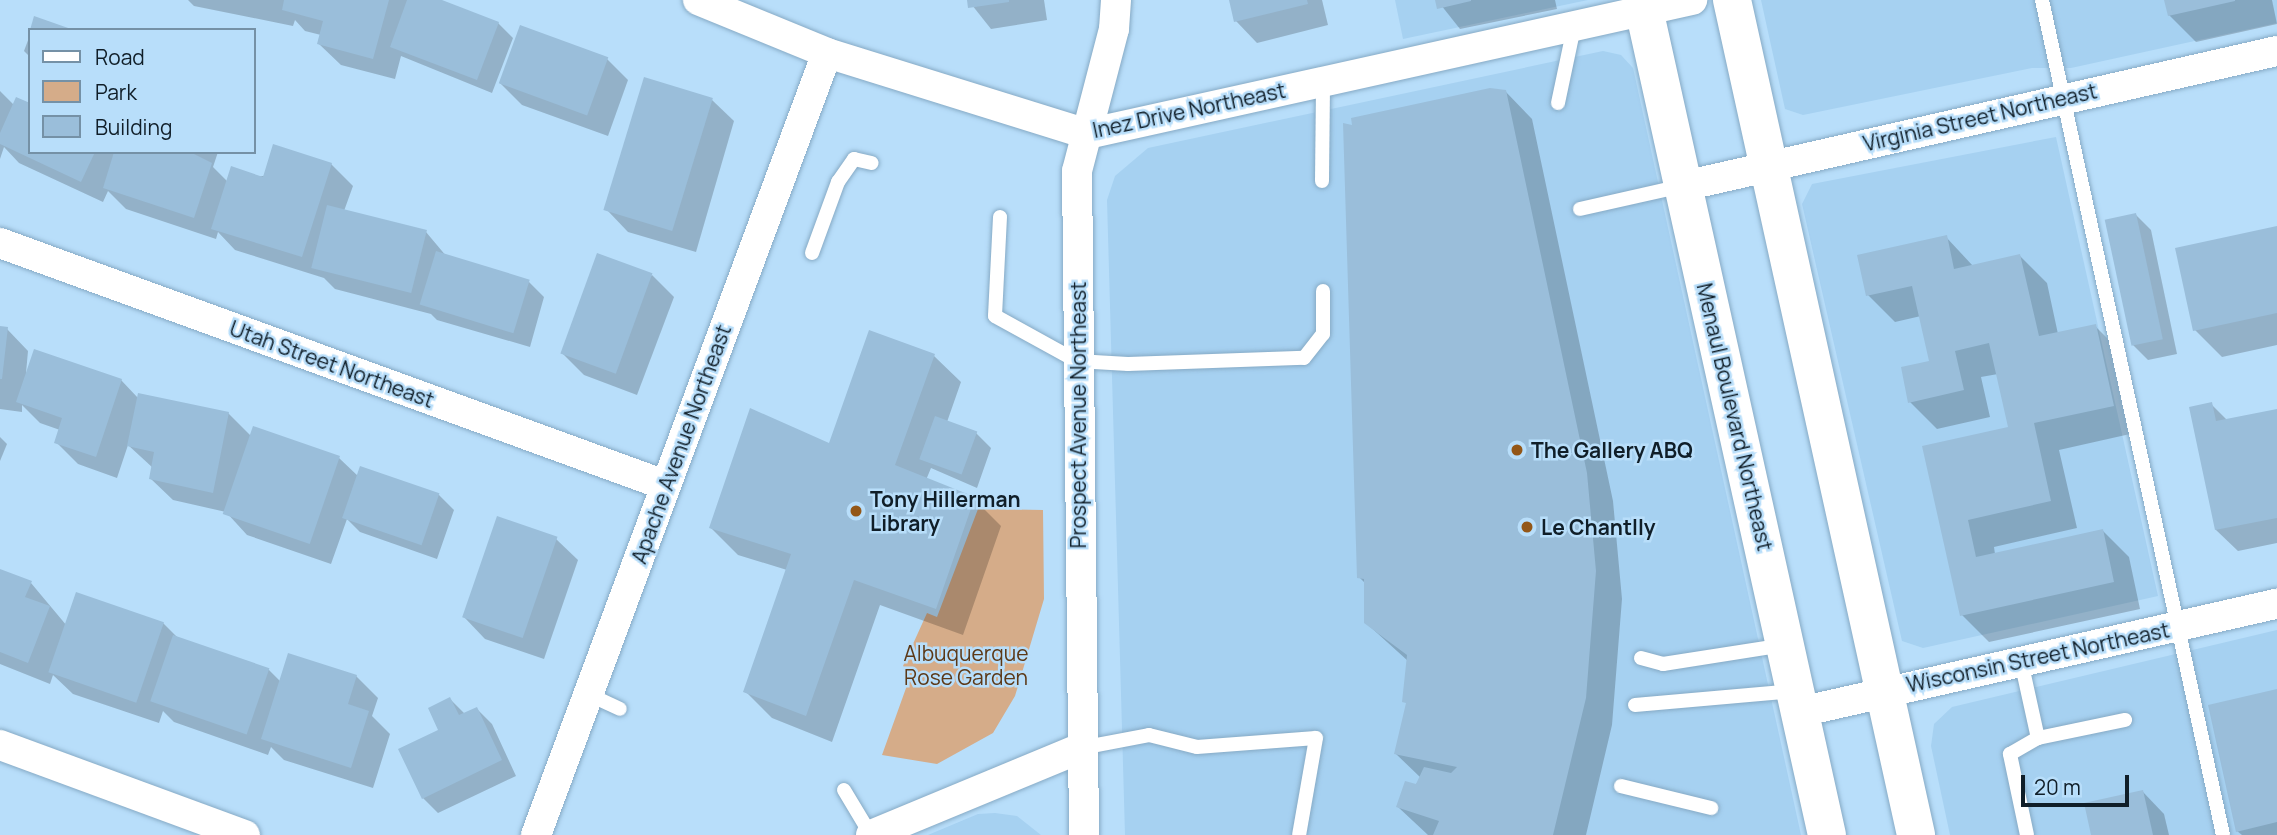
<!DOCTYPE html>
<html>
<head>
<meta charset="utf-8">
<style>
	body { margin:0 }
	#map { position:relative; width:2277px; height:835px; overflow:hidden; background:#b8defa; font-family:Manrope,sans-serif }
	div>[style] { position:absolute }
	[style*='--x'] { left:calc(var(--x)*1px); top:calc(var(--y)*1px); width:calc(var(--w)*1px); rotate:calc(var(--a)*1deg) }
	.built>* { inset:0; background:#a6d1f1 }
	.green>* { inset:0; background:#d5ac89 }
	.shadow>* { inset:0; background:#0003 }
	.building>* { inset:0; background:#9abeda; transform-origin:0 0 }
	.roads { filter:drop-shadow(0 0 2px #86aac5) drop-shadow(0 0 2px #86aac5) }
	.lane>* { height:14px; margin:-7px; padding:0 7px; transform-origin:7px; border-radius:7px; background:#fff }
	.street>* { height:30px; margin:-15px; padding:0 15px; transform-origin:15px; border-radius:15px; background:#fff }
	.secondary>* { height:38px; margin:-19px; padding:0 19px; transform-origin:19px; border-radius:19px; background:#fff }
	.dots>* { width:19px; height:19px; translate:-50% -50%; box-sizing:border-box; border:4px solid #b8defa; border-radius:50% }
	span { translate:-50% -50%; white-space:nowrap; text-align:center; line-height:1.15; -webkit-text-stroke:5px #b8defa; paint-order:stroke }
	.street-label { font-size:21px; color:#101e28 }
	.poi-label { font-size:21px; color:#101e28; font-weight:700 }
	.left { translate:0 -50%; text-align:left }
	.park-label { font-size:21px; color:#5c3816 }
	.legend { position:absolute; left:28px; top:28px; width:228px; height:126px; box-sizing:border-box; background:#b8defa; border:2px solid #7591a6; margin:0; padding:9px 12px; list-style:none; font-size:21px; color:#101e28 }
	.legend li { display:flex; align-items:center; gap:14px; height:35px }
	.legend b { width:35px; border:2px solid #7591a6 }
	.scale { position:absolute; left:2021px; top:775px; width:108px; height:32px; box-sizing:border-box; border:4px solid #101e28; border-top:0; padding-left:9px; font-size:21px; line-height:24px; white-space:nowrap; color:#101e28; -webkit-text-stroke:5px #b8defa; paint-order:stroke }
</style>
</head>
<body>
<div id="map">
	<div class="built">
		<i style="clip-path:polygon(1395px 0,1588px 0,1403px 39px)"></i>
		<i style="clip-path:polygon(1761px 0,2277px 0,2277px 23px,2071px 68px,2032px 68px,1803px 115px,1785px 109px)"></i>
		<i style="clip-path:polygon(1603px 51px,1621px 55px,1633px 68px,1801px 835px,1125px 835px,1107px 200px,1115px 176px,1148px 148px)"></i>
		<i style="clip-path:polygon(2056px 137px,2158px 596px,1923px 648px,1902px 641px,1802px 204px,1812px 184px)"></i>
		<i style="clip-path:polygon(2277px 630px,2277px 835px,1950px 835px,1931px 746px,1934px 724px,1952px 707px)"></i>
		<i style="clip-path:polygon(995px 813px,1017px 816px,1041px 835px,928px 835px,978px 814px)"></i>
	</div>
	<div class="green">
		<i style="clip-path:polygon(978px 509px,1043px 510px,1044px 599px,1015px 696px,993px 733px,937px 764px,882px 755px,910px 677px,903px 666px,927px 613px,937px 617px)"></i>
	</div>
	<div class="shadow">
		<i style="clip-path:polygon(188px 0,437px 0,498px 23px,513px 38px,492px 93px,401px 56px,395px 79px,341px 65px,319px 44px,321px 35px,305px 31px,295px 20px,293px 26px,194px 6px)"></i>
		<i style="clip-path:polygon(968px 0,1044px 0,1047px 20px,991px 29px)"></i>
		<i style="clip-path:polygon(1231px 0,1322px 0,1328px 25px,1257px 43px,1236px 21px)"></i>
		<i style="clip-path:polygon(1437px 0,1555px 0,1557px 9px,1460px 29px)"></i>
		<i style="clip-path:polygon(2166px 0,2272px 0,2277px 24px,2196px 42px,2169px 15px)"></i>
		<i style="clip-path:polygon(30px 35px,30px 57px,24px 51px)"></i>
		<i style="clip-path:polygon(607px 59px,628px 80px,608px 136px,522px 105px,500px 83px)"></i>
		<i style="clip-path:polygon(0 91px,14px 105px,30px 152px,218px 152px,213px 167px,228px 182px,331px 164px,353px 186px,344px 211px,426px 232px,447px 257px,529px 282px,544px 297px,530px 347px,437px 320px,431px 314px,335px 289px,324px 278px,235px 250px,218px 232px,216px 239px,126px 209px,108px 191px,103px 202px,19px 163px,4px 147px,0 159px)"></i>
		<i style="clip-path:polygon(1505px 91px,1532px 119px,1613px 501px,1622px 599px,1612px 725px,1586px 835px,1428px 835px,1398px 807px,1421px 778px,1396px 754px,1408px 704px,1408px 661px,1366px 623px,1366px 584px,1359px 577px,1354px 127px)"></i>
		<i style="clip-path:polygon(712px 100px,734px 121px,696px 252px,628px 232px,607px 210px)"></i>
		<i style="clip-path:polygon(2136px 215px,2151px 230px,2177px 354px,2148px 360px,2133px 345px)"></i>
		<i style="clip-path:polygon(2277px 228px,2277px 345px,2222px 357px,2195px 330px)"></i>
		<i style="clip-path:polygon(1946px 237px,1973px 266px,2020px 256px,2047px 283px,2058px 334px,2095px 326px,2122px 353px,2139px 432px,2059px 450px,2077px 528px,1994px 547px,1995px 554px,2102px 530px,2129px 557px,2140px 609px,1989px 642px,1962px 615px,1924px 447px,2010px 428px,1998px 374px,1981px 377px,1990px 417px,1937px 429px,1910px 402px,1931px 362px,1921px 316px,1895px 322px,1868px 295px)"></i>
		<i style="clip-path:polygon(652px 275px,674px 297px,637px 395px,584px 375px,563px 354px)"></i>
		<i style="clip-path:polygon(0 328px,7px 329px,28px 351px,26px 373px,121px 380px,138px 398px,228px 413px,252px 437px,339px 458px,359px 477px,439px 495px,454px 510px,437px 559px,360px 532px,347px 519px,331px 564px,247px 535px,226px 512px,173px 500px,151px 479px,153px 468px,128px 445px,117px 478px,78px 464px,56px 442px,60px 430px,40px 423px,22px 405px,22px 412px,0 409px)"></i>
		<i style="clip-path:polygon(934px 356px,961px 382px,947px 422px,976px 433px,991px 448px,977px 488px,931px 468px,926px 480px,974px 499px,1001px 526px,963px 635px,880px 605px,832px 742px,772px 718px,745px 691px,787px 570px,738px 555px,711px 528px,830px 445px)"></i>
		<i style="clip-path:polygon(2211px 404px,2228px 421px,2277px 411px,2277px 543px,2238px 551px,2216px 530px)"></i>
		<i style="clip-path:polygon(0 437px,7px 444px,0 461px)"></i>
		<i style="clip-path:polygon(498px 518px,556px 539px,578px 560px,544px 659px,485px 639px,464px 617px)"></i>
		<i style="clip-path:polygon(0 571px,31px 583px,67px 626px,163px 623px,179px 639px,269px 670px,281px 682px,356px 676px,378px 698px,372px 716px,390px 734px,373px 788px,284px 760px,271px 747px,268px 755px,174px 722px,163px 711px,159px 723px,73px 694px,53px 675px,50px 684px,0 664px)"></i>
		<i style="clip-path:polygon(2277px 691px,2277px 835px,2242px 835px,2237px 831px)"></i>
		<i style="clip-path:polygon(450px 699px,465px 714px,477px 709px,492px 724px,516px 776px,438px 813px,423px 798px)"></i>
		<i style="clip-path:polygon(2143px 792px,2164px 814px,2169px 835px,2092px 835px)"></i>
	</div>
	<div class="building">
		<i style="clip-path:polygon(284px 0,389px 0,373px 59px,317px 44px,323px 21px,282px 10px)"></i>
		<i style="clip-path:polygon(407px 0,442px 0,499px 22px,477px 80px,390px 47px)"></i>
		<i style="clip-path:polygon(967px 0,1009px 0,1009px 2px,968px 8px)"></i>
		<i style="clip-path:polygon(1229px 0,1307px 0,1308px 4px,1234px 22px)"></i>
		<i style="clip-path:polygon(1435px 0,1471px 0,1471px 1px,1437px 9px)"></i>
		<i style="clip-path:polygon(2164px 0,2235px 0,2235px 1px,2168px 16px)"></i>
		<i style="clip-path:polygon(34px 16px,71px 29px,71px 30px,30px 30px)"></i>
		<i style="left:520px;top:25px;width:94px;height:62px;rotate:20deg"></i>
		<i style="left:644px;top:77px;width:72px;height:139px;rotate:17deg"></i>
		<i style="clip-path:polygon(1490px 88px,1506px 90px,1587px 473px,1596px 571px,1586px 698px,1553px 835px,1433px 835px,1439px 821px,1396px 807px,1405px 781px,1416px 784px,1424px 767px,1451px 773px,1457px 767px,1394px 754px,1406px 703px,1402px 702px,1407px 655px,1364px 623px,1364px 579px,1357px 578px,1343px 123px,1352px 125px,1351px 118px)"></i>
		<i style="clip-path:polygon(16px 97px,30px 103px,30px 152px,95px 152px,81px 182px,0 144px,0 133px)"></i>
		<i style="clip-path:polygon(273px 144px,332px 163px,302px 257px,211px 229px,231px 166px,263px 177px)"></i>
		<i style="clip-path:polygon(114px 152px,190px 152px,212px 163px,194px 218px,103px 188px)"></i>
		<i style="left:327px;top:205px;width:103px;height:65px;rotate:14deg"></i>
		<i style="left:2136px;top:213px;width:129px;height:32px;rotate:78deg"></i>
		<i style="clip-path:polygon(2277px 226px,2277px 313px,2193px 331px,2175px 248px)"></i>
		<i style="clip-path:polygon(1947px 235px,1954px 269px,2020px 254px,2039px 336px,2096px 324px,2114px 406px,2034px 423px,2051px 501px,1968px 520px,1976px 557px,2103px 529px,2114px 582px,1960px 616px,1922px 446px,2008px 427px,1989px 343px,1955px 351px,1964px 390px,1908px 403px,1901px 367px,1929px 361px,1912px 286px,1866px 296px,1857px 255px)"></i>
		<i style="left:436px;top:251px;width:98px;height:56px;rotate:17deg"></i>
		<i style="left:597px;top:253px;width:59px;height:107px;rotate:20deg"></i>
		<i style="clip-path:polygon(0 326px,8px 327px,2px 379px,0 379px)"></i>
		<i style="clip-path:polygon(869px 330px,935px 354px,895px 465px,975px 497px,936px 609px,854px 580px,806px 716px,743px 692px,791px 554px,709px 528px,750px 408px,829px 443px)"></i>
		<i style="clip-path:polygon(34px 349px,122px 379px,96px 457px,54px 443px,62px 418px,16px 402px)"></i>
		<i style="clip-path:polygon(138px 393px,229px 412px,213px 493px,149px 479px,154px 452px,127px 446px)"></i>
		<i style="clip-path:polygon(2212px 402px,2216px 421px,2277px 409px,2277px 518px,2215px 530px,2189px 407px)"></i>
		<i style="left:935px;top:416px;width:45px;height:46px;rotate:20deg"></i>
		<i style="left:253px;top:426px;width:92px;height:93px;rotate:19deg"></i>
		<i style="left:360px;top:466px;width:84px;height:55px;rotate:19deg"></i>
		<i style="left:497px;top:516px;width:64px;height:107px;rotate:19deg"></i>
		<i style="clip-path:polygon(0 569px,32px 581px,25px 597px,50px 606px,28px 663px,0 652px)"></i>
		<i style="left:76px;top:592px;width:93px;height:85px;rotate:19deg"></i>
		<i style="left:173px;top:635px;width:102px;height:70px;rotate:19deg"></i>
		<i style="clip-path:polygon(288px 653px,357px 675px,348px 704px,369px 711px,351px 768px,261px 739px)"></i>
		<i style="clip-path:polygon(2277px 689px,2277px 822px,2236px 832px,2208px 705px)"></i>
		<i style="clip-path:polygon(450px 697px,459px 715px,477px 707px,502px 760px,422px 799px,398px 749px,438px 730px,428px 708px)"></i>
		<i style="clip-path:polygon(2143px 790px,2153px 835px,2091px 835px,2084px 803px)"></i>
	</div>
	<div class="roads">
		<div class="lane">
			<i style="--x:2042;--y:0;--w:854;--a:77.77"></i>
			<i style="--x:1558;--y:103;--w:78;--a:-78.1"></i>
			<i style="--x:1322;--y:181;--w:99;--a:-89.4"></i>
			<i style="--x:1580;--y:209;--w:105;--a:-12.7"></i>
			<i style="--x:1000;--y:217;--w:99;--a:92.9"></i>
			<i style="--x:995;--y:316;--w:94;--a:28.8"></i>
			<i style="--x:1077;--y:361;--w:51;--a:3.4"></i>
			<i style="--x:1128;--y:364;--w:176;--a:-2"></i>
			<i style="--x:1304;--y:358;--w:31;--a:-52"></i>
			<i style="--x:1323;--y:334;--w:43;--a:-90"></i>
			<i style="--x:812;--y:253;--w:76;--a:-69.9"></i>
			<i style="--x:838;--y:182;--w:28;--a:-55"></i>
			<i style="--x:854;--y:159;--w:18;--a:13"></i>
			<i style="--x:1641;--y:658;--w:23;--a:15"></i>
			<i style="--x:1663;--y:664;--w:122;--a:-8.9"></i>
			<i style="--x:2021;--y:661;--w:79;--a:77.6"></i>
			<i style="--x:2038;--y:738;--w:89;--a:-11.7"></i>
			<i style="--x:588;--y:694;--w:35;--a:25"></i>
			<i style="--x:1635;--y:705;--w:160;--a:-5"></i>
			<i style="--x:1081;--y:748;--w:69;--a:-10.8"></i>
			<i style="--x:1149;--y:735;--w:49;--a:14"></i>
			<i style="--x:1197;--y:747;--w:119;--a:-4.3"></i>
			<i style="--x:1316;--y:738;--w:98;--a:99.9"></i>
			<i style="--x:1621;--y:786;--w:93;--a:13.7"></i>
			<i style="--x:844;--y:790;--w:52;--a:59"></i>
			<i style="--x:2027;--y:835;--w:83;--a:-101.9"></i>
			<i style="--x:2010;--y:754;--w:32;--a:-30"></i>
		</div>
		<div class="street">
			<i style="--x:698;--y:0;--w:139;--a:22.3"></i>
			<i style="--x:827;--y:53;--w:272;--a:17.3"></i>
			<i style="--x:1087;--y:134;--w:620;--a:-12.49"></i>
			<i style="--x:1684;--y:186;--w:608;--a:-12.83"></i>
			<i style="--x:0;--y:243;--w:708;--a:20"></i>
			<i style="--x:1800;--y:712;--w:489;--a:-12.8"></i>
			<i style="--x:0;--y:745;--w:261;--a:20.2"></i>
			<i style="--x:536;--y:835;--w:834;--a:-69.59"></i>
			<i style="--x:871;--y:835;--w:227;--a:-22.5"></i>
			<i style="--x:1084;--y:835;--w:664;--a:-90.6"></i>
			<i style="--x:1077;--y:171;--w:147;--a:-75.4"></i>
			<i style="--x:1114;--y:29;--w:29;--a:-86"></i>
		</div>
		<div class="secondary">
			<i style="--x:1642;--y:0;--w:855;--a:77.51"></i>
			<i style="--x:1732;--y:0;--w:855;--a:77.57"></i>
		</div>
	</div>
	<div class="dots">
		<i style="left:1517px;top:450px;background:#935718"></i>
		<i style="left:856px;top:511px;background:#935718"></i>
		<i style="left:1527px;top:527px;background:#935718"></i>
	</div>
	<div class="street-label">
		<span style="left:1189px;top:110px;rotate:-12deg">Inez Drive Northeast</span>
		<span style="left:1980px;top:117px;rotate:-13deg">Virginia Street Northeast</span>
		<span style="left:332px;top:364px;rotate:20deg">Utah Street Northeast</span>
		<span style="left:1078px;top:415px;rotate:-90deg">Prospect Avenue Northeast</span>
		<span style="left:1735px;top:417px;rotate:77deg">Menaul Boulevard Northeast</span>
		<span style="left:681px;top:444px;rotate:-70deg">Apache Avenue Northeast</span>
		<span style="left:2038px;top:657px;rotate:-12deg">Wisconsin Street Northeast</span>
	</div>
	<div class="poi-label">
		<span class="left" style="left:1531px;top:450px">The Gallery ABQ</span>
		<span class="left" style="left:870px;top:511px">Tony Hillerman<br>Library</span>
		<span class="left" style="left:1541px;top:527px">Le Chantlly</span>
	</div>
	<div class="park-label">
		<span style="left:966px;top:665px">Albuquerque<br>Rose Garden</span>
	</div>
	<ul class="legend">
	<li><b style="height:9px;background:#fff"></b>Road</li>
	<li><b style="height:19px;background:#d5ac89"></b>Park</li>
	<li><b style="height:19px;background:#9abeda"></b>Building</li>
	</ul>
	<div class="scale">20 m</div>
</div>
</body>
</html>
